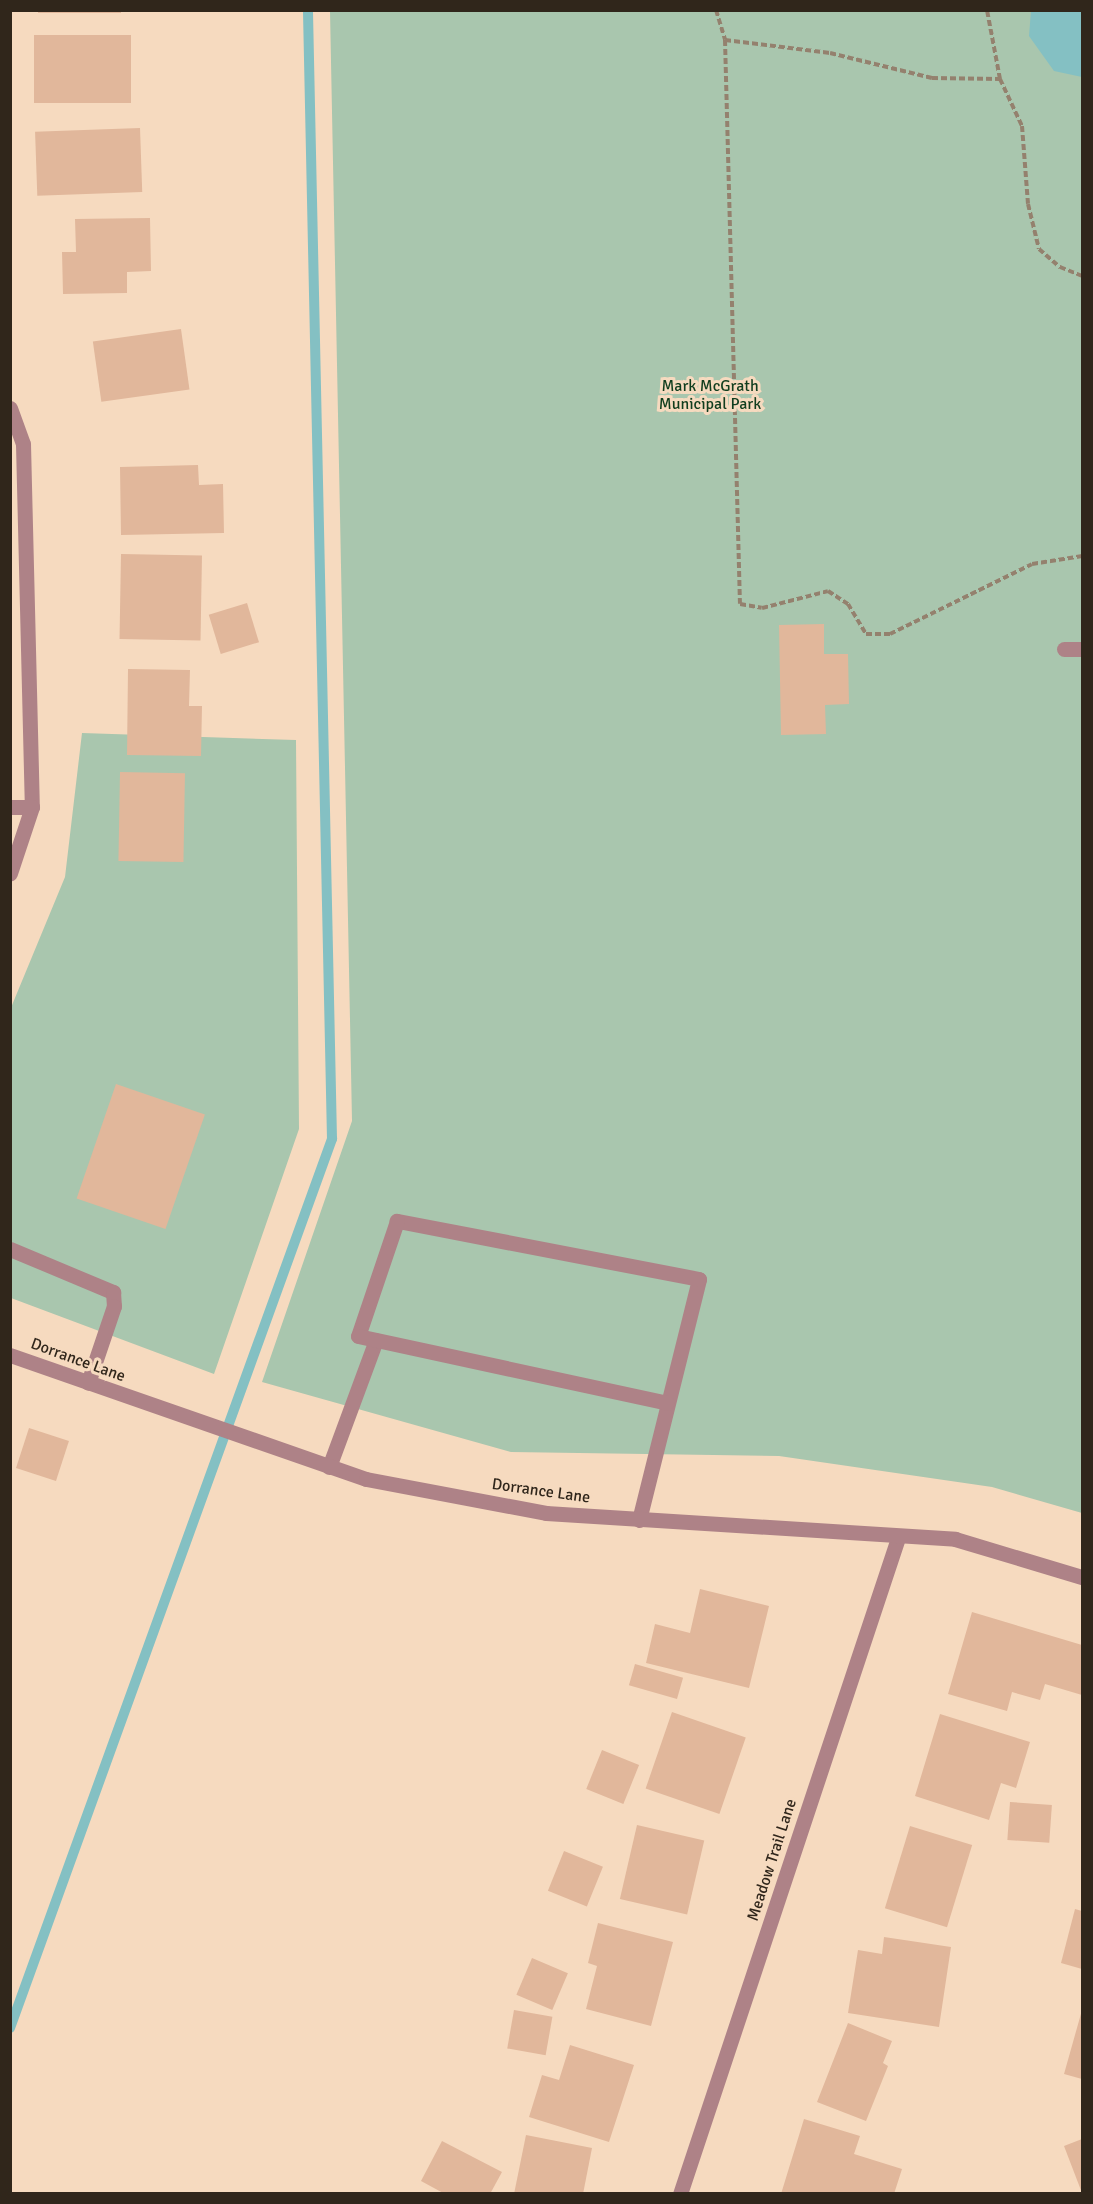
<!DOCTYPE html>
<html>
<head>
<meta charset="utf-8">
<style>
	body { margin:0 }
	#map { position:relative; width:1093px; height:2204px; overflow:hidden; background:#f6dabf; font-family:Signika,sans-serif }
	div>[style] { position:absolute }
	[style*='--x'] { left:calc(var(--x)*1px); top:calc(var(--y)*1px); width:calc(var(--w)*1px); rotate:calc(var(--a)*1deg) }
	.green>* { inset:0; background:#a9c6ae }
	.water>* { inset:0; background:#84c0c3 }
	.stream>* { height:10px; margin:-5px; padding:0 5px; transform-origin:5px; border-radius:5px; background:#84c0c3 }
	.building>* { inset:0; background:#e1b79b; transform-origin:0 0 }
	.path>* { height:4px; margin-top:-2px; transform-origin:0; background:repeating-linear-gradient(90deg,#94816e 0 6px,transparent 0 9px) }
	.service>* { height:15px; margin:-7.5px; padding:0 7.5px; transform-origin:7.5px; border-radius:7.5px; background:#ae8287 }
	.minor>* { height:15px; margin:-7.5px; padding:0 7.5px; transform-origin:7.5px; border-radius:7.5px; background:#ae8287 }
	.tertiary>* { height:15px; margin:-7.5px; padding:0 7.5px; transform-origin:7.5px; border-radius:7.5px; background:#ae8287 }
	span { translate:-50% -50%; white-space:nowrap; text-align:center; line-height:1.15; -webkit-text-stroke:6px #f6dabf; paint-order:stroke }
	.park-label { font-size:16px; color:#103d1e }
	.street-label { font-size:16px; color:#30261b }
	.frame { position:absolute; inset:0; border:12px solid #30261b; pointer-events:none }
</style>
</head>
<body>
<div id="map">
	<div class="green">
		<i style="clip-path:polygon(330px 11px,1082px 11px,1082px 1513px,992px 1487px,779px 1456px,511px 1452px,262px 1382px,352px 1121px)"></i>
		<i style="clip-path:polygon(82px 733px,296px 740px,299px 1129px,214px 1374px,11px 1298px,10px 1010px,65px 877px)"></i>
	</div>
	<div class="water">
		<i style="clip-path:polygon(1031px 11px,1082px 11px,1082px 77px,1054px 71px,1029px 36px)"></i>
	</div>
	<div class="stream">
		<i style="--x:10;--y:2028;--w:946;--a:-70.09"></i>
		<i style="--x:332;--y:1139;--w:1129;--a:-91.22"></i>
	</div>
	<div class="building">
		<i style="left:38px;top:10px;width:83px;height:3px"></i>
		<i style="left:34px;top:35px;width:97px;height:68px"></i>
		<i style="left:140px;top:128px;width:64px;height:105px;rotate:88deg"></i>
		<i style="clip-path:polygon(150px 218px,151px 271px,127px 272px,127px 293px,63px 294px,62px 252px,76px 252px,75px 219px)"></i>
		<i style="left:181px;top:329px;width:61px;height:89px;rotate:82deg"></i>
		<i style="clip-path:polygon(198px 465px,199px 485px,223px 484px,224px 533px,121px 535px,120px 467px)"></i>
		<i style="left:121px;top:554px;width:81px;height:85px;rotate:1deg"></i>
		<i style="left:247px;top:603px;width:41px;height:40px;rotate:73deg"></i>
		<i style="clip-path:polygon(824px 624px,824px 654px,848px 654px,849px 704px,825px 705px,826px 734px,781px 735px,779px 625px)"></i>
		<i style="clip-path:polygon(128px 669px,190px 670px,189px 706px,202px 706px,201px 756px,127px 755px)"></i>
		<i style="left:120px;top:772px;width:65px;height:89px;rotate:1deg"></i>
		<i style="left:116px;top:1084px;width:94px;height:121px;rotate:19deg"></i>
		<i style="left:29px;top:1428px;width:42px;height:42px;rotate:18deg"></i>
		<i style="clip-path:polygon(700px 1589px,769px 1606px,749px 1688px,646px 1663px,655px 1624px,690px 1633px)"></i>
		<i style="clip-path:polygon(972px 1612px,1082px 1645px,1082px 1695px,1045px 1684px,1040px 1700px,1012px 1692px,1007px 1711px,948px 1694px)"></i>
		<i style="left:635px;top:1664px;width:50px;height:22px;rotate:16deg"></i>
		<i style="left:672px;top:1712px;width:78px;height:81px;rotate:19deg"></i>
		<i style="clip-path:polygon(940px 1714px,1030px 1742px,1016px 1788px,1001px 1783px,989px 1820px,915px 1796px)"></i>
		<i style="left:602px;top:1750px;width:40px;height:42px;rotate:22deg"></i>
		<i style="left:1010px;top:1802px;width:42px;height:38px;rotate:4deg"></i>
		<i style="left:637px;top:1825px;width:69px;height:76px;rotate:13deg"></i>
		<i style="left:910px;top:1826px;width:65px;height:86px;rotate:17deg"></i>
		<i style="left:564px;top:1851px;width:42px;height:43px;rotate:22deg"></i>
		<i style="clip-path:polygon(1075px 1909px,1082px 1911px,1082px 1969px,1061px 1963px)"></i>
		<i style="clip-path:polygon(598px 1923px,673px 1942px,651px 2026px,586px 2009px,597px 1966px,588px 1963px)"></i>
		<i style="clip-path:polygon(884px 1937px,951px 1947px,939px 2027px,848px 2013px,858px 1950px,882px 1954px)"></i>
		<i style="left:532px;top:1958px;width:39px;height:40px;rotate:23deg"></i>
		<i style="left:514px;top:2010px;width:39px;height:39px;rotate:10deg"></i>
		<i style="clip-path:polygon(1082px 2010px,1082px 2079px,1064px 2074px)"></i>
		<i style="clip-path:polygon(848px 2023px,892px 2041px,883px 2063px,888px 2066px,866px 2121px,817px 2102px)"></i>
		<i style="clip-path:polygon(570px 2045px,634px 2065px,609px 2142px,529px 2117px,542px 2075px,559px 2080px)"></i>
		<i style="clip-path:polygon(804px 2119px,860px 2136px,854px 2154px,902px 2169px,894px 2194px,781px 2194px)"></i>
		<i style="clip-path:polygon(526px 2135px,592px 2148px,583px 2194px,514px 2194px)"></i>
		<i style="clip-path:polygon(1082px 2139px,1082px 2193px,1064px 2146px)"></i>
		<i style="clip-path:polygon(442px 2141px,502px 2172px,490px 2194px,445px 2194px,421px 2181px)"></i>
	</div>
	<div class="path">
		<i style="--x:716;--y:10;--w:31;--a:73"></i>
		<i style="--x:725;--y:40;--w:106;--a:7.1"></i>
		<i style="--x:830;--y:53;--w:105;--a:13.8"></i>
		<i style="--x:932;--y:78;--w:68;--a:0.8"></i>
		<i style="--x:1000;--y:79;--w:70;--a:-100.7"></i>
		<i style="--x:725;--y:40;--w:564;--a:88.48"></i>
		<i style="--x:740;--y:604;--w:22;--a:10"></i>
		<i style="--x:762;--y:608;--w:68;--a:-14.4"></i>
		<i style="--x:828;--y:591;--w:24;--a:33"></i>
		<i style="--x:848;--y:604;--w:35;--a:59"></i>
		<i style="--x:866;--y:634;--w:24;--a:0"></i>
		<i style="--x:890;--y:634;--w:158;--a:-26.2"></i>
		<i style="--x:1032;--y:564;--w:51;--a:-9.1"></i>
		<i style="--x:1000;--y:79;--w:52;--a:64.9"></i>
		<i style="--x:1022;--y:126;--w:78;--a:85.6"></i>
		<i style="--x:1028;--y:204;--w:46;--a:76.3"></i>
		<i style="--x:1039;--y:249;--w:28;--a:41"></i>
		<i style="--x:1060;--y:267;--w:24;--a:22"></i>
	</div>
	<div class="service">
		<i style="--x:10;--y:1249;--w:112;--a:22.7"></i>
		<i style="--x:113;--y:1292;--w:14;--a:86"></i>
		<i style="--x:114;--y:1306;--w:81;--a:108.7"></i>
		<i style="--x:329;--y:1467;--w:135;--a:-69.7"></i>
		<i style="--x:639;--y:1520;--w:248;--a:-76"></i>
		<i style="--x:699;--y:1279;--w:308;--a:-169.1"></i>
		<i style="--x:397;--y:1221;--w:121;--a:108.7"></i>
		<i style="--x:358;--y:1336;--w:316;--a:12.2"></i>
	</div>
	<div class="minor">
		<i style="--x:10;--y:408;--w:38;--a:70"></i>
		<i style="--x:23;--y:444;--w:363;--a:88.6"></i>
		<i style="--x:32;--y:807;--w:70;--a:108.4"></i>
		<i style="--x:1064;--y:649;--w:18;--a:0"></i>
		<i style="--x:10;--y:807;--w:22;--a:0"></i>
		<i style="--x:680;--y:2194;--w:691;--a:-71.62"></i>
	</div>
	<div class="tertiary">
		<i style="--x:10;--y:1355;--w:377;--a:19.2"></i>
		<i style="--x:366;--y:1479;--w:183;--a:10.7"></i>
		<i style="--x:546;--y:1513;--w:410;--a:3.6"></i>
		<i style="--x:955;--y:1539;--w:133;--a:16.7"></i>
	</div>
	<div class="park-label">
		<span style="left:710px;top:395px">Mark McGrath<br>Municipal Park</span>
	</div>
	<div class="street-label">
		<span style="left:78px;top:1360px;rotate:20deg">Dorrance Lane</span>
		<span style="left:541px;top:1491px;rotate:8deg">Dorrance Lane</span>
		<span style="left:772px;top:1860px;rotate:-72deg">Meadow Trail Lane</span>
	</div>
	<div class="frame"></div>
</div>
</body>
</html>
